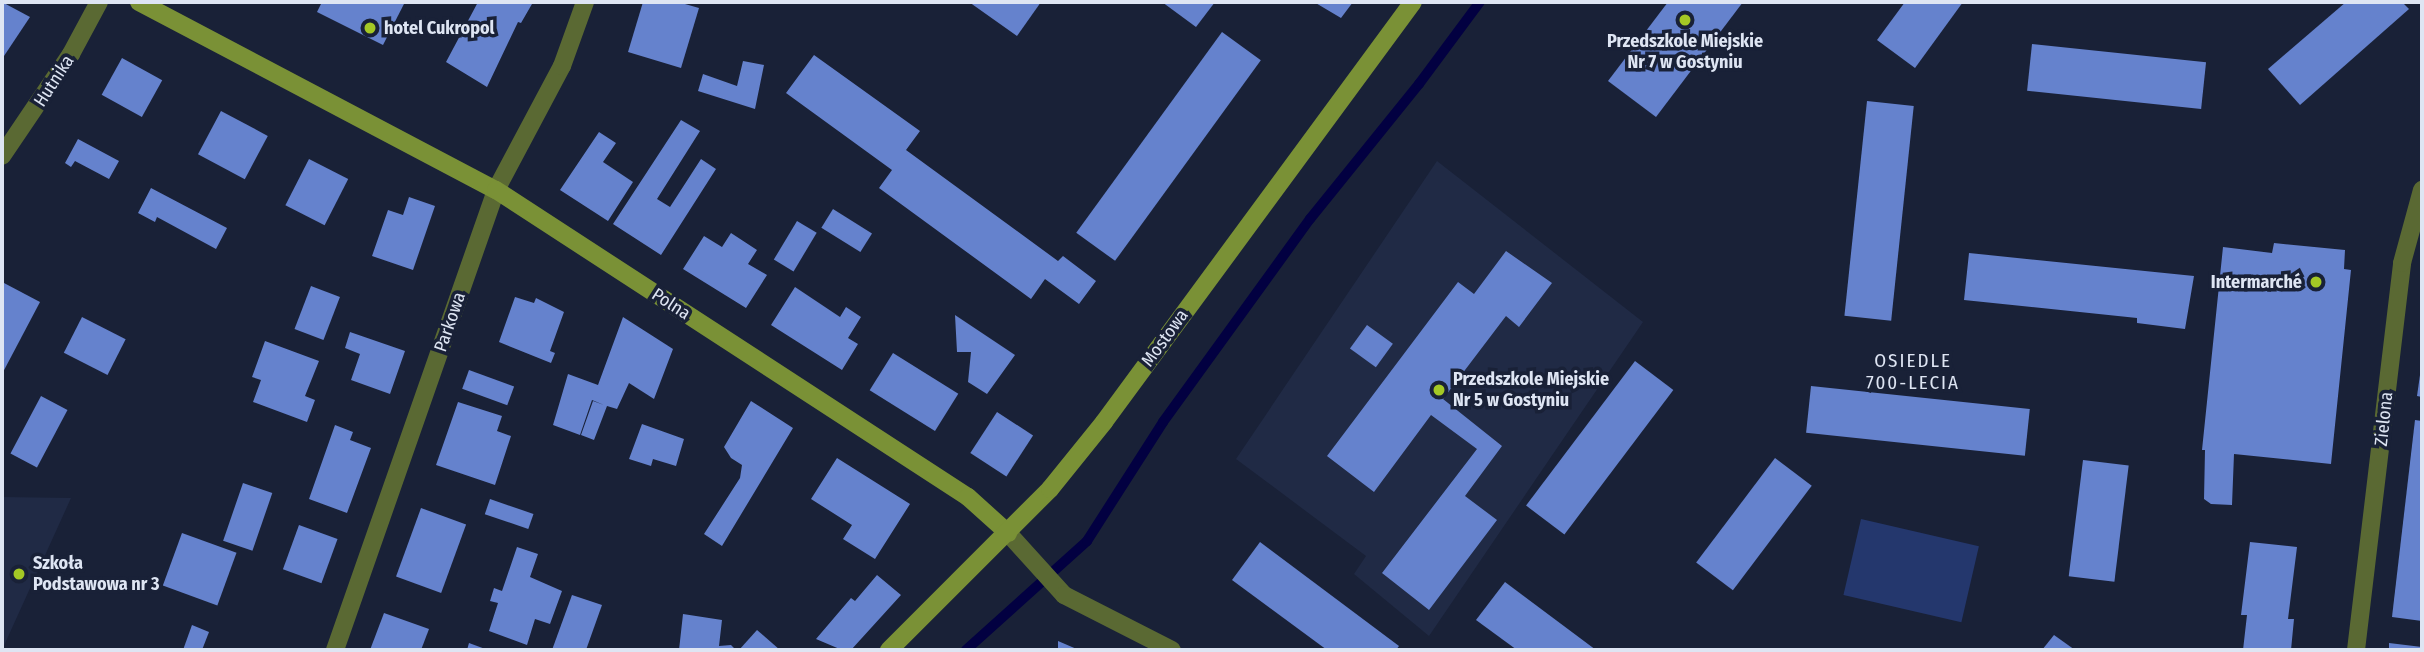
<!DOCTYPE html>
<html>
<head>
<meta charset="utf-8">
<style>
	body { margin:0 }
	#map { position:relative; width:2424px; height:652px; overflow:hidden; background:#192137; font-family:"Fira Sans Condensed",sans-serif }
	div>[style] { position:absolute }
	[style*='--x'] { left:calc(var(--x)*1px); top:calc(var(--y)*1px); width:calc(var(--w)*1px); rotate:calc(var(--a)*1deg) }
	.built>* { inset:0; background:#202a45 }
	.green>* { inset:0; background:#24376d; transform-origin:0 0 }
	.stream>* { height:10px; margin:-5px; padding:0 5px; transform-origin:5px; border-radius:5px; background:#020041 }
	.building>* { inset:0; background:#6582cd; transform-origin:0 0 }
	.street>* { height:18px; margin:-9px; padding:0 9px; transform-origin:9px; border-radius:9px; background:#5a6933 }
	.secondary>* { height:18px; margin:-9px; padding:0 9px; transform-origin:9px; border-radius:9px; background:#7a9136 }
	.dots>* { width:19px; height:19px; translate:-50% -50%; box-sizing:border-box; border:4px solid #192137; border-radius:50% }
	span { translate:-50% -50%; white-space:nowrap; text-align:center; line-height:1.15; -webkit-text-stroke:7px #192137; paint-order:stroke }
	.poi-label { font-size:18px; color:#dee5f3; font-weight:700 }
	.left { translate:0 -50%; text-align:left }
	.right { translate:-100% -50%; text-align:right }
	.street-label { font-size:18px; color:#dee5f3 }
	.neighbourhood-label { font-size:19px; color:#dee5f3; letter-spacing:2px }
	.frame { position:absolute; inset:0; border:4px solid #dee5f3; pointer-events:none }
</style>
</head>
<body>
<div id="map">
	<div class="built">
		<i style="clip-path:polygon(1437px 161px,1643px 322px,1429px 636px,1354px 574px,1366px 556px,1236px 459px)"></i>
		<i style="clip-path:polygon(2px 497px,71px 498px,2px 650px)"></i>
	</div>
	<div class="green">
		<i style="left:1861px;top:519px;width:121px;height:78px;rotate:13deg"></i>
	</div>
	<div class="stream">
		<i style="--x:966;--y:650;--w:163;--a:-42"></i>
		<i style="--x:1087;--y:541;--w:141;--a:-57.4"></i>
		<i style="--x:1163;--y:422;--w:251;--a:-54.1"></i>
		<i style="--x:1310;--y:219;--w:174;--a:-51.1"></i>
		<i style="--x:1419;--y:84;--w:102;--a:-53.4"></i>
	</div>
	<div class="building">
		<i style="clip-path:polygon(2px 2px,30px 17px,2px 59px)"></i>
		<i style="clip-path:polygon(322px 2px,405px 2px,383px 45px,317px 12px)"></i>
		<i style="clip-path:polygon(478px 2px,532px 4px,521px 23px,518px 22px,487px 87px,446px 62px)"></i>
		<i style="clip-path:polygon(643px 2px,678px 2px,699px 8px,681px 68px,628px 52px)"></i>
		<i style="clip-path:polygon(969px 2px,1041px 2px,1017px 36px)"></i>
		<i style="clip-path:polygon(1162px 2px,1215px 2px,1196px 27px)"></i>
		<i style="clip-path:polygon(1314px 2px,1353px 2px,1341px 18px)"></i>
		<i style="clip-path:polygon(1668px 2px,1743px 2px,1656px 117px,1608px 81px)"></i>
		<i style="clip-path:polygon(1905px 2px,1963px 2px,1915px 68px,1877px 40px)"></i>
		<i style="clip-path:polygon(2346px 2px,2402px 2px,2409px 9px,2300px 105px,2268px 69px)"></i>
		<i style="left:1222px;top:32px;width:48px;height:248px;rotate:36deg"></i>
		<i style="left:2032px;top:44px;width:175px;height:47px;rotate:6deg"></i>
		<i style="clip-path:polygon(814px 55px,920px 131px,906px 150px,1058px 261px,1063px 256px,1096px 281px,1079px 304px,1045px 279px,1031px 299px,879px 188px,892px 170px,786px 93px)"></i>
		<i style="left:122px;top:58px;width:46px;height:42px;rotate:29deg"></i>
		<i style="clip-path:polygon(743px 61px,764px 65px,755px 109px,698px 91px,703px 74px,737px 86px)"></i>
		<i style="left:1867px;top:101px;width:47px;height:216px;rotate:6deg"></i>
		<i style="left:221px;top:111px;width:53px;height:49px;rotate:28deg"></i>
		<i style="clip-path:polygon(681px 120px,700px 131px,657px 199px,670px 207px,701px 159px,716px 169px,661px 255px,613px 224px)"></i>
		<i style="clip-path:polygon(599px 132px,616px 143px,603px 162px,633px 182px,608px 221px,560px 190px)"></i>
		<i style="clip-path:polygon(78px 139px,119px 161px,109px 179px,75px 161px,71px 167px,65px 163px)"></i>
		<i style="left:309px;top:159px;width:44px;height:52px;rotate:27deg"></i>
		<i style="clip-path:polygon(151px 188px,227px 228px,216px 249px,157px 217px,155px 222px,138px 213px)"></i>
		<i style="clip-path:polygon(409px 197px,435px 206px,413px 270px,372px 256px,388px 210px,403px 215px)"></i>
		<i style="left:833px;top:209px;width:46px;height:22px;rotate:32deg"></i>
		<i style="left:797px;top:221px;width:23px;height:45px;rotate:31deg"></i>
		<i style="clip-path:polygon(731px 233px,757px 250px,748px 264px,767px 275px,746px 308px,683px 269px,704px 236px,722px 247px)"></i>
		<i style="clip-path:polygon(2274px 243px,2345px 250px,2344px 269px,2351px 270px,2331px 464px,2234px 454px,2232px 505px,2211px 504px,2204px 499px,2205px 450px,2202px 450px,2223px 247px,2272px 253px)"></i>
		<i style="clip-path:polygon(1506px 251px,1552px 283px,1519px 327px,1506px 316px,1443px 399px,1502px 446px,1465px 496px,1497px 520px,1429px 610px,1382px 573px,1477px 449px,1431px 415px,1374px 492px,1327px 456px,1458px 282px,1474px 294px)"></i>
		<i style="clip-path:polygon(1969px 253px,2194px 276px,2185px 329px,2137px 323px,2137px 318px,1964px 300px)"></i>
		<i style="clip-path:polygon(4px 283px,40px 302px,2px 374px,2px 288px)"></i>
		<i style="left:311px;top:286px;width:31px;height:46px;rotate:21deg"></i>
		<i style="clip-path:polygon(795px 287px,840px 317px,846px 307px,861px 317px,848px 338px,858px 344px,842px 370px,771px 325px)"></i>
		<i style="clip-path:polygon(515px 297px,534px 303px,536px 298px,564px 312px,550px 351px,555px 353px,551px 363px,499px 342px)"></i>
		<i style="clip-path:polygon(955px 315px,1015px 355px,987px 394px,968px 382px,971px 352px,957px 352px)"></i>
		<i style="left:82px;top:317px;width:49px;height:40px;rotate:27deg"></i>
		<i style="clip-path:polygon(623px 317px,673px 349px,654px 399px,629px 383px,617px 409px,607px 406px,594px 440px,581px 435px,593px 401px,604px 405px,592px 400px,580px 435px,553px 425px,568px 374px,598px 385px)"></i>
		<i style="left:1367px;top:325px;width:32px;height:29px;rotate:36deg"></i>
		<i style="clip-path:polygon(350px 332px,405px 351px,390px 394px,351px 380px,360px 354px,345px 348px)"></i>
		<i style="clip-path:polygon(265px 341px,319px 361px,305px 396px,315px 400px,307px 422px,253px 402px,261px 380px,252px 377px)"></i>
		<i style="left:893px;top:353px;width:77px;height:44px;rotate:32deg"></i>
		<i style="left:1635px;top:361px;width:48px;height:181px;rotate:37deg"></i>
		<i style="clip-path:polygon(2421px 368px,2422px 368px,2422px 397px,2417px 396px)"></i>
		<i style="left:469px;top:370px;width:48px;height:20px;rotate:20deg"></i>
		<i style="left:1811px;top:386px;width:220px;height:47px;rotate:6deg"></i>
		<i style="left:41px;top:396px;width:30px;height:65px;rotate:28deg"></i>
		<i style="clip-path:polygon(751px 401px,793px 428px,722px 546px,704px 534px,740px 478px,742px 465px,731px 458px,724px 447px)"></i>
		<i style="clip-path:polygon(458px 402px,502px 416px,497px 431px,511px 436px,495px 485px,436px 465px)"></i>
		<i style="left:997px;top:412px;width:43px;height:49px;rotate:33deg"></i>
		<i style="clip-path:polygon(2415px 420px,2422px 421px,2422px 621px,2392px 617px)"></i>
		<i style="clip-path:polygon(642px 424px,684px 439px,676px 466px,653px 459px,651px 466px,629px 459px)"></i>
		<i style="clip-path:polygon(335px 425px,353px 432px,350px 440px,371px 448px,347px 513px,309px 499px)"></i>
		<i style="clip-path:polygon(837px 458px,910px 504px,875px 559px,843px 539px,852px 525px,811px 499px)"></i>
		<i style="left:1775px;top:458px;width:46px;height:131px;rotate:37deg"></i>
		<i style="left:2083px;top:460px;width:46px;height:117px;rotate:7deg"></i>
		<i style="left:243px;top:483px;width:31px;height:61px;rotate:19deg"></i>
		<i style="left:490px;top:499px;width:46px;height:16px;rotate:19deg"></i>
		<i style="left:421px;top:508px;width:48px;height:73px;rotate:20deg"></i>
		<i style="left:299px;top:525px;width:41px;height:47px;rotate:20deg"></i>
		<i style="left:182px;top:533px;width:58px;height:56px;rotate:20deg"></i>
		<i style="clip-path:polygon(1260px 542px,1399px 646px,1396px 650px,1327px 650px,1232px 580px)"></i>
		<i style="clip-path:polygon(2250px 542px,2297px 547px,2288px 619px,2294px 619px,2291px 650px,2243px 650px,2247px 615px,2241px 615px)"></i>
		<i style="clip-path:polygon(517px 547px,538px 554px,530px 577px,562px 591px,550px 624px,535px 619px,527px 645px,489px 631px,498px 603px,490px 601px,494px 588px,502px 591px)"></i>
		<i style="clip-path:polygon(877px 575px,901px 595px,851px 650px,842px 650px,816px 639px,851px 598px,855px 601px)"></i>
		<i style="clip-path:polygon(1505px 582px,1596px 650px,1517px 650px,1476px 620px)"></i>
		<i style="clip-path:polygon(572px 595px,602px 605px,586px 650px,552px 650px)"></i>
		<i style="clip-path:polygon(384px 613px,429px 629px,421px 650px,370px 650px)"></i>
		<i style="clip-path:polygon(683px 614px,722px 620px,719px 646px,731px 645px,736px 650px,679px 650px)"></i>
		<i style="clip-path:polygon(192px 625px,209px 632px,202px 650px,183px 650px)"></i>
		<i style="clip-path:polygon(757px 630px,780px 650px,739px 650px)"></i>
		<i style="clip-path:polygon(2054px 635px,2075px 650px,2042px 650px)"></i>
		<i style="clip-path:polygon(1058px 641px,1079px 650px,1058px 650px)"></i>
		<i style="clip-path:polygon(469px 643px,488px 650px,467px 650px)"></i>
		<i style="clip-path:polygon(2389px 643px,2422px 647px,2422px 650px,2389px 650px)"></i>
	</div>
	<div class="street">
		<i style="--x:2;--y:156;--w:123;--a:-55.9"></i>
		<i style="--x:71;--y:54;--w:59;--a:-61.7"></i>
		<i style="--x:1008;--y:533;--w:84;--a:47.9"></i>
		<i style="--x:1064;--y:595;--w:121;--a:27"></i>
		<i style="--x:335;--y:650;--w:487;--a:-70.7"></i>
		<i style="--x:496;--y:190;--w:140;--a:-62"></i>
		<i style="--x:562;--y:66;--w:68;--a:-70.2"></i>
		<i style="--x:2356;--y:650;--w:390;--a:-83.2"></i>
		<i style="--x:2402;--y:263;--w:76;--a:-74.7"></i>
	</div>
	<div class="secondary">
		<i style="--x:139;--y:2;--w:403;--a:27.8"></i>
		<i style="--x:496;--y:190;--w:563;--a:33.04"></i>
		<i style="--x:968;--y:497;--w:54;--a:42"></i>
		<i style="--x:889;--y:650;--w:228;--a:-45"></i>
		<i style="--x:1050;--y:489;--w:86;--a:-51.1"></i>
		<i style="--x:1104;--y:422;--w:521;--a:-53.66"></i>
	</div>
	<div class="dots">
		<i style="left:1685px;top:20px;background:#a4c825"></i>
		<i style="left:370px;top:28px;background:#a4c825"></i>
		<i style="left:2316px;top:282px;background:#a4c825"></i>
		<i style="left:1439px;top:390px;background:#a4c825"></i>
		<i style="left:19px;top:574px;background:#a4c825"></i>
	</div>
	<div class="poi-label">
		<span class="left" style="left:384px;top:28px">hotel Cukropol</span>
		<span style="left:1685px;top:52px">Przedszkole Miejskie<br>Nr 7 w Gostyniu</span>
		<span class="right" style="left:2302px;top:282px">Intermarché</span>
		<span class="left" style="left:1453px;top:390px">Przedszkole Miejskie<br>Nr 5 w Gostyniu</span>
		<span class="left" style="left:33px;top:574px">Szkoła<br>Podstawowa nr 3</span>
	</div>
	<div class="street-label">
		<span style="left:54px;top:81px;rotate:-57deg">Hutnika</span>
		<span style="left:671px;top:304px;rotate:33deg">Polna</span>
		<span style="left:450px;top:322px;rotate:-71deg">Parkowa</span>
		<span style="left:1165px;top:338px;rotate:-54deg">Mostowa</span>
		<span style="left:2384px;top:419px;rotate:-84deg">Zielona</span>
	</div>
	<div class="neighbourhood-label">
		<span style="left:1913px;top:372px">OSIEDLE<br>700-LECIA</span>
	</div>
	<div class="frame"></div>
</div>
</body>
</html>
